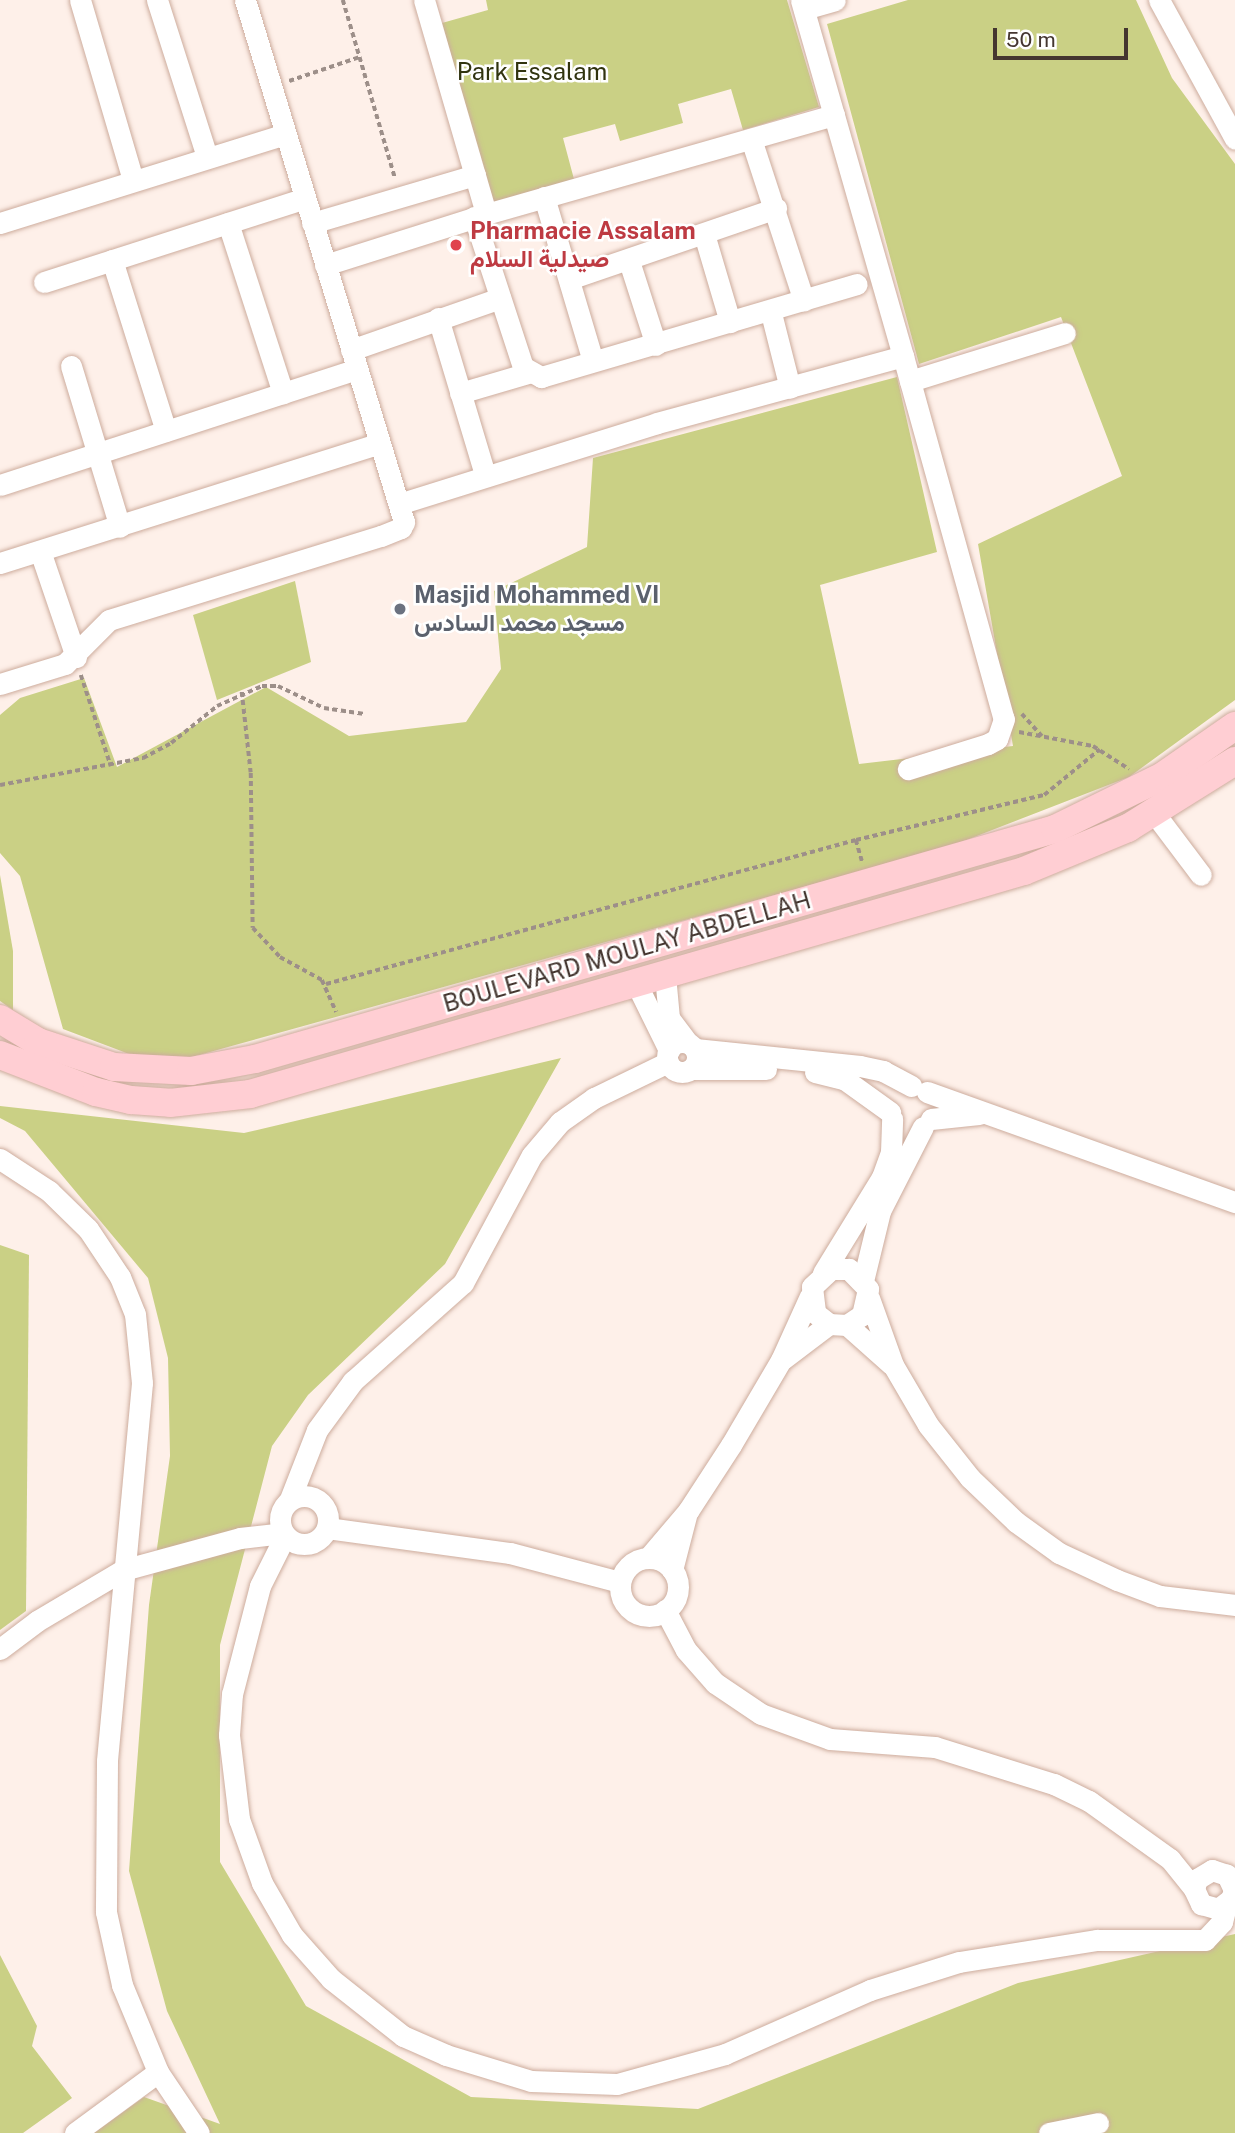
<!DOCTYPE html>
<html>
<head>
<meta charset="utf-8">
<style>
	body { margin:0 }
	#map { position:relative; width:1235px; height:2133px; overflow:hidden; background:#fef0e9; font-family:"Public Sans",Vazirmatn,sans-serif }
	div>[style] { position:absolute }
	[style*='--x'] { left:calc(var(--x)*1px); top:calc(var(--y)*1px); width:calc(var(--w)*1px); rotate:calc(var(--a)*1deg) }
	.green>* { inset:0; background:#cad085 }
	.path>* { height:3.5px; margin-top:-1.75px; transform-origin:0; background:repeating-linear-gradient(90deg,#9d8f89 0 5px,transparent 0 8.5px) }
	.roads { filter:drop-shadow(0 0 2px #cdac9d) drop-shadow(0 0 2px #cdac9d) }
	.minor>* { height:21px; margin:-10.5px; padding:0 10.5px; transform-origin:10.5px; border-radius:10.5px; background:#fff }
	.minor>.ring { margin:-10.5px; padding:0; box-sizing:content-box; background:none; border:21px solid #fff; border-radius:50% }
	.major>* { height:28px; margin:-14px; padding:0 14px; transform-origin:14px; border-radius:14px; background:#ffced3 }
	.dots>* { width:19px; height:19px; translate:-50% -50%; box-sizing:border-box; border:4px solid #fff; border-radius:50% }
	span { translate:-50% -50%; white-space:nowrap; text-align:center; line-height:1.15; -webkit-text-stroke:5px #fff; paint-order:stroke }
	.park-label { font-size:24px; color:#31340f }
	.health-label { font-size:24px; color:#be3a42; font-weight:700 }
	.left { translate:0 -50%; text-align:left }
	.worship-label { font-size:24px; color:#5b616d; font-weight:700 }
	.street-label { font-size:24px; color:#443630 }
	.scale { position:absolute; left:993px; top:28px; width:135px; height:32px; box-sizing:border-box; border:4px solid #443630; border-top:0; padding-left:9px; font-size:21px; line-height:24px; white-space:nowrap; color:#443630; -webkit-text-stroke:5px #fff; paint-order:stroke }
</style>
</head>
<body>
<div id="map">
	<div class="green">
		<i style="clip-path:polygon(486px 0,787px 0,819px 107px,743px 130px,731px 89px,678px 104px,683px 123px,620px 141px,615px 124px,563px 138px,575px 183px,494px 207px,442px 23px,488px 10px)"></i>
		<i style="clip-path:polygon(908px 0,1136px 0,1172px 78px,1235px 164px,1235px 700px,1129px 777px,951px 846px,192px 1057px,145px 1060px,63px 1029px,20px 876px,0 853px,0 715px,20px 698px,84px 678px,117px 767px,266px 687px,349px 736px,466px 722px,501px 669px,494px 591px,587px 547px,593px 458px,897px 377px,937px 552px,820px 585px,859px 764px,1013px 746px,978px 544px,1122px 476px,1061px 317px,919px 364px,827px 24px)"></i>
		<i style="clip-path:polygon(295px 581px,311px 662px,217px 700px,193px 615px)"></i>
		<i style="clip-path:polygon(0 875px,13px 951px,13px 1010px,0 1001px)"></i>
		<i style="clip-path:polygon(561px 1058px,445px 1264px,308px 1395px,272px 1446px,220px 1645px,220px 1862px,306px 2006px,471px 2097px,698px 2109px,1018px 1983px,1235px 1934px,1235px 2133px,94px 2133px,144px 2097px,220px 2124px,167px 2011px,129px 1871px,149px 1605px,170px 1456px,168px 1358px,148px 1278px,25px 1131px,0 1118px,0 1106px,244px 1133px)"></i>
		<i style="clip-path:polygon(0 1245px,29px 1255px,26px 1611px,0 1630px)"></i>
		<i style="clip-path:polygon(0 1955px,37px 2026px,32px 2046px,72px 2098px,23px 2133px,0 2133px)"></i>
	</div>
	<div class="path">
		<i style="--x:343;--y:0;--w:185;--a:73.7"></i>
		<i style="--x:289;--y:81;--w:75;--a:-18.7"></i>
		<i style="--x:81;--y:675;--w:96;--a:71.8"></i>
		<i style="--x:242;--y:692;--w:81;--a:83.7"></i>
		<i style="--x:251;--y:773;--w:155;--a:89.3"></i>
		<i style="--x:253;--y:928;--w:40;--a:47"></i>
		<i style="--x:280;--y:957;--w:48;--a:28.7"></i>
		<i style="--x:322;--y:980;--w:35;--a:66"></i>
		<i style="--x:1022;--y:714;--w:30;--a:48"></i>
		<i style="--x:1019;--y:732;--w:75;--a:10.7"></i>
		<i style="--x:1093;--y:746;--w:43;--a:32.6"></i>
		<i style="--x:0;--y:785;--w:146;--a:-10.7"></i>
		<i style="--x:143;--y:758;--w:32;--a:-28"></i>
		<i style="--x:171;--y:743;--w:59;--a:-38.8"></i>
		<i style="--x:217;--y:706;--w:49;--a:-24"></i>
		<i style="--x:262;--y:686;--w:16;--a:0"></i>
		<i style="--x:278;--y:686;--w:51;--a:25.6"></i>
		<i style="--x:324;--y:708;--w:41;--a:8.3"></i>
		<i style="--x:856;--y:840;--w:22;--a:74"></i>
		<i style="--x:326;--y:984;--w:549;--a:-15.2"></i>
		<i style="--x:856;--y:840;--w:193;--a:-13.5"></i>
		<i style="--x:1044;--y:795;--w:72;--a:-39.4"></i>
	</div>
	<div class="roads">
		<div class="minor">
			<i style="--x:80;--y:0;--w:188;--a:73.6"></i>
			<i style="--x:157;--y:0;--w:165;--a:72.3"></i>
			<i style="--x:424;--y:0;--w:223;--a:73.8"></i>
			<i style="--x:1159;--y:0;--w:158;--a:61.3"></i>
			<i style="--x:804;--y:9;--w:32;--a:-16"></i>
			<i style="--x:751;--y:139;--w:170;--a:71.9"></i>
			<i style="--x:544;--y:197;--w:171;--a:73.4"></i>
			<i style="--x:474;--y:217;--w:158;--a:71.9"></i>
			<i style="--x:523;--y:367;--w:21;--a:29"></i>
			<i style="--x:541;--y:377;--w:329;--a:-16.4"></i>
			<i style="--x:0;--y:223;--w:299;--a:-17.3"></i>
			<i style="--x:228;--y:223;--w:179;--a:72.1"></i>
			<i style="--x:312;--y:223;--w:170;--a:-16.4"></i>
			<i style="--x:704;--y:234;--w:92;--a:73.5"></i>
			<i style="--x:112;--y:260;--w:179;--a:72.5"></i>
			<i style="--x:629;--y:261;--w:88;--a:72.2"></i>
			<i style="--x:325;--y:265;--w:169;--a:-17.6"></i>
			<i style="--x:486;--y:214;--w:362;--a:-15.9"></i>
			<i style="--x:569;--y:279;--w:219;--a:-18.9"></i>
			<i style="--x:44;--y:282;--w:274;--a:-17.8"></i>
			<i style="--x:771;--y:313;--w:77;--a:75.8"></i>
			<i style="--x:438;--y:318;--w:164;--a:73.3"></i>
			<i style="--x:351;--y:350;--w:158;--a:-19.2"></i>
			<i style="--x:903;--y:356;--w:377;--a:74.5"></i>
			<i style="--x:1004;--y:719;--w:21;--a:109"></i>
			<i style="--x:997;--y:739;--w:10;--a:151"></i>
			<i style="--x:988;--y:744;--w:84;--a:162.6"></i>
			<i style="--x:71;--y:366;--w:168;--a:73.1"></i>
			<i style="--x:910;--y:381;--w:162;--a:-17.2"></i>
			<i style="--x:460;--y:393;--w:71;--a:-16.4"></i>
			<i style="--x:0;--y:485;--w:375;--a:-18"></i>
			<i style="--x:402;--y:503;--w:267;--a:-17.4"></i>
			<i style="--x:657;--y:423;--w:255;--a:-15.2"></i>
			<i style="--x:903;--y:356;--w:370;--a:-106"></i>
			<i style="--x:40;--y:551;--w:112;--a:71.2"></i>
			<i style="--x:0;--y:563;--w:398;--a:-17.5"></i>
			<i style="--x:0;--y:684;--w:68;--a:-17.1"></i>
			<i style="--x:65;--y:664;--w:62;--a:-45"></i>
			<i style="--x:109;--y:620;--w:285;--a:-17.2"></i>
			<i style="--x:381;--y:536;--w:22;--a:-22"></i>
			<i style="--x:401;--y:528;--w:7;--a:-63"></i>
			<i style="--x:404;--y:522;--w:546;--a:-106.94"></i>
			<i style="--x:1155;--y:814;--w:76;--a:53"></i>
			<i style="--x:665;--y:975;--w:43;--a:84.7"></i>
			<i style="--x:669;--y:1018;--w:31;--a:53"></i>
			<i style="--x:636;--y:983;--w:75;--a:63.8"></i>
			<i class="ring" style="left:667px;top:1042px;width:9px;height:9px"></i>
			<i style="--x:695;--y:1049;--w:166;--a:5.9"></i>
			<i style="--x:860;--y:1066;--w:24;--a:12"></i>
			<i style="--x:883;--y:1071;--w:32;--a:28"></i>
			<i style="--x:691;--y:1069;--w:75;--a:0"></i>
			<i style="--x:815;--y:1072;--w:30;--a:14"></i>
			<i style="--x:844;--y:1079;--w:57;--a:35.7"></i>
			<i style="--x:927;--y:1092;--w:327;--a:19.7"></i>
			<i style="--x:931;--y:1119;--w:48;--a:-5.9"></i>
			<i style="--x:0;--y:1159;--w:59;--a:33.1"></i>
			<i style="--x:49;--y:1191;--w:54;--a:44.3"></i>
			<i style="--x:88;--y:1229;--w:58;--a:56.3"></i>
			<i style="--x:120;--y:1277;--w:40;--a:68"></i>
			<i style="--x:135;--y:1314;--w:69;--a:84.2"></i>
			<i style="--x:142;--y:1383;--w:380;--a:95.3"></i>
			<i style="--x:107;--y:1761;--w:151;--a:90.4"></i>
			<i style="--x:106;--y:1912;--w:75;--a:77.6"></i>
			<i style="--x:122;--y:1985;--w:94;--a:67.5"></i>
			<i style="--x:158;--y:2072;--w:73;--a:56.1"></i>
			<i style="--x:823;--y:1273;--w:113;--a:-58.4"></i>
			<i style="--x:882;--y:1177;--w:27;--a:-70"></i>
			<i style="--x:891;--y:1152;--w:33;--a:-88"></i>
			<i style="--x:863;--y:1281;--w:72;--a:-76.3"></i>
			<i style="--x:880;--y:1211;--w:94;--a:-62.9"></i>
			<i style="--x:869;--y:1298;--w:71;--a:70.3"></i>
			<i style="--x:893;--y:1365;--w:69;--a:59.7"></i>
			<i style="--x:928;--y:1425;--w:68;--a:51.6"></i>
			<i style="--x:970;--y:1478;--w:64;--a:43.7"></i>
			<i style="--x:1016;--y:1522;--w:53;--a:35.8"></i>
			<i style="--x:1059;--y:1553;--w:64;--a:25"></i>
			<i style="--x:1117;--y:1580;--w:46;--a:20.4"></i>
			<i style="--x:1160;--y:1596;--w:76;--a:6.8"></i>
			<i style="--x:847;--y:1325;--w:18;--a:-34"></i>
			<i style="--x:862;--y:1315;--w:27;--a:-77"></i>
			<i style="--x:868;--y:1289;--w:28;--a:-134"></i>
			<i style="--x:849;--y:1269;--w:18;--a:180"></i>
			<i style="--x:831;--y:1269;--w:26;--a:137"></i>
			<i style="--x:812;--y:1287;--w:26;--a:83"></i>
			<i style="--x:815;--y:1313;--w:18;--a:38"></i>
			<i style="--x:829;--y:1324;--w:18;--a:3"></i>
			<i style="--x:847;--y:1325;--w:59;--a:41.6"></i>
			<i style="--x:783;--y:1359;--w:58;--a:-37.3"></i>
			<i class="ring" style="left:280px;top:1496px;width:27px;height:27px"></i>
			<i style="--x:290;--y:1499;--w:74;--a:-68.6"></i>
			<i style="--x:317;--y:1430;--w:61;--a:-53.7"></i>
			<i style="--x:353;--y:1381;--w:147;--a:-41.7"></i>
			<i style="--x:463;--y:1283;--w:145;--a:-61.7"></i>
			<i style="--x:532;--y:1155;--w:43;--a:-49.7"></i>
			<i style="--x:560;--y:1122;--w:42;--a:-35.2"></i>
			<i style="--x:594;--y:1098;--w:82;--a:-25.9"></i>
			<i style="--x:327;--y:1528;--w:185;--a:7.8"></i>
			<i style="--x:510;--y:1553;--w:114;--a:14.8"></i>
			<i style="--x:285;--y:1536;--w:56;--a:116.6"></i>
			<i style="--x:260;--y:1586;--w:112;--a:104.5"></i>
			<i style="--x:232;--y:1694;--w:41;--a:94.2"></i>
			<i style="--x:229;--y:1735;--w:85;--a:83.2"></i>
			<i style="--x:239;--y:1819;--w:68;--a:70.2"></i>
			<i style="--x:262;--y:1883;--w:60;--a:60"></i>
			<i style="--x:292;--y:1935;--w:59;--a:48.4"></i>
			<i style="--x:331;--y:1979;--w:92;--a:38.4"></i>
			<i style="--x:403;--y:2036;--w:47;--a:23.8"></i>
			<i style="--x:446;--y:2055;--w:89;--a:17"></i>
			<i style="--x:531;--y:2081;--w:86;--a:2"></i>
			<i style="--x:617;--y:2084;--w:112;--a:-15.5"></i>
			<i style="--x:725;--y:2054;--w:158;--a:-23.8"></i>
			<i style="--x:870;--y:1990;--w:93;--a:-17.5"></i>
			<i style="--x:959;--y:1962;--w:140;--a:-9.1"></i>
			<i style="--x:1097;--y:1940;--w:108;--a:0"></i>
			<i style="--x:1205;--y:1940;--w:25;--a:-47"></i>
			<i style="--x:1222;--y:1922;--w:16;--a:-76"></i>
			<i style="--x:648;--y:1558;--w:62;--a:-49.6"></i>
			<i style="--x:688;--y:1511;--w:79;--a:-56.9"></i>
			<i style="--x:731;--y:1445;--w:99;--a:-59.5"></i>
			<i style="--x:781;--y:1360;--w:70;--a:-65.6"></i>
			<i class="ring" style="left:620px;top:1558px;width:37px;height:37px"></i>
			<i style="--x:672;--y:1570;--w:56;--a:-75.5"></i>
			<i style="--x:665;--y:1610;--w:45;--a:62.3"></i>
			<i style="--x:686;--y:1650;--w:44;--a:48.7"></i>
			<i style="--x:715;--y:1683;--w:55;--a:34"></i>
			<i style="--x:761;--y:1714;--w:73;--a:19.9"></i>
			<i style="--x:830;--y:1739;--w:105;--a:4.4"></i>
			<i style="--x:935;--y:1747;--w:125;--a:17.3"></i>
			<i style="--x:1054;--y:1784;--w:39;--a:26"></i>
			<i style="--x:1089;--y:1801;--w:100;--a:35.6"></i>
			<i style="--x:1170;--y:1859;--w:38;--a:51"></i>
			<i style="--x:0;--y:1649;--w:46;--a:-37.1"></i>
			<i style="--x:37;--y:1621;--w:100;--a:-30.7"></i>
			<i style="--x:123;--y:1570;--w:121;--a:-15.3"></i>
			<i style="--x:240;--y:1538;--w:43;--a:-6.6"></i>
			<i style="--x:1234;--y:1890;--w:17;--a:-115"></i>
			<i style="--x:1227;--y:1875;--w:16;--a:-162"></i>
			<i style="--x:1212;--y:1870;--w:17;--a:149"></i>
			<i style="--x:1197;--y:1879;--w:10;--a:107"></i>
			<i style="--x:1194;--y:1889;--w:17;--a:65"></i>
			<i style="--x:1201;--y:1904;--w:18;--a:16"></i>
			<i style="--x:1218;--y:1909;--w:16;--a:-38"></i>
			<i style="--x:1231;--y:1899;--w:13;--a:-72"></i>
			<i style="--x:75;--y:2133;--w:103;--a:-36.3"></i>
			<i style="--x:1049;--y:2133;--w:50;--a:-11.5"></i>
		</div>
		<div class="major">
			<i style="--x:0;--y:1019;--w:44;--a:31.2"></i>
			<i style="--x:38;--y:1042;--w:80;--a:18.2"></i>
			<i style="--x:114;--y:1067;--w:77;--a:3"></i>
			<i style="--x:191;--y:1071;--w:65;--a:-10.6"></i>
			<i style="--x:255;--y:1059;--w:832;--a:-16.04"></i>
			<i style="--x:1055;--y:829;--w:120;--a:-26.1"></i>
			<i style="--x:1163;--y:776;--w:88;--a:-34.8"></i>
			<i style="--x:0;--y:1055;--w:103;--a:21.1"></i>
			<i style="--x:96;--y:1092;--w:36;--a:13"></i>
			<i style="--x:131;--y:1100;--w:39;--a:4"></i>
			<i style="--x:170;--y:1103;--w:81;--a:-6.4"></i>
			<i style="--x:250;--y:1094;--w:805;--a:-16.07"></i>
			<i style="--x:1024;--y:871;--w:113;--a:-22.5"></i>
			<i style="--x:1128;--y:828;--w:126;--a:-32.1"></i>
		</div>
	</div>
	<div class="dots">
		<i style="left:456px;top:245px;background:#e0444e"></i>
		<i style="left:400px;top:609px;background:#6b7280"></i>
	</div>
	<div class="park-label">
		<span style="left:532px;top:72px">Park Essalam</span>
	</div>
	<div class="health-label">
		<span class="left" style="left:470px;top:245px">Pharmacie Assalam<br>صيدلية السلام</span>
	</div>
	<div class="worship-label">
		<span class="left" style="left:414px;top:609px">Masjid Mohammed VI<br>مسجد محمد السادس</span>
	</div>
	<div class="street-label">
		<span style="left:627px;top:952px;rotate:-16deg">BOULEVARD MOULAY ABDELLAH</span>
	</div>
	<div class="scale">50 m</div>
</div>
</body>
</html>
